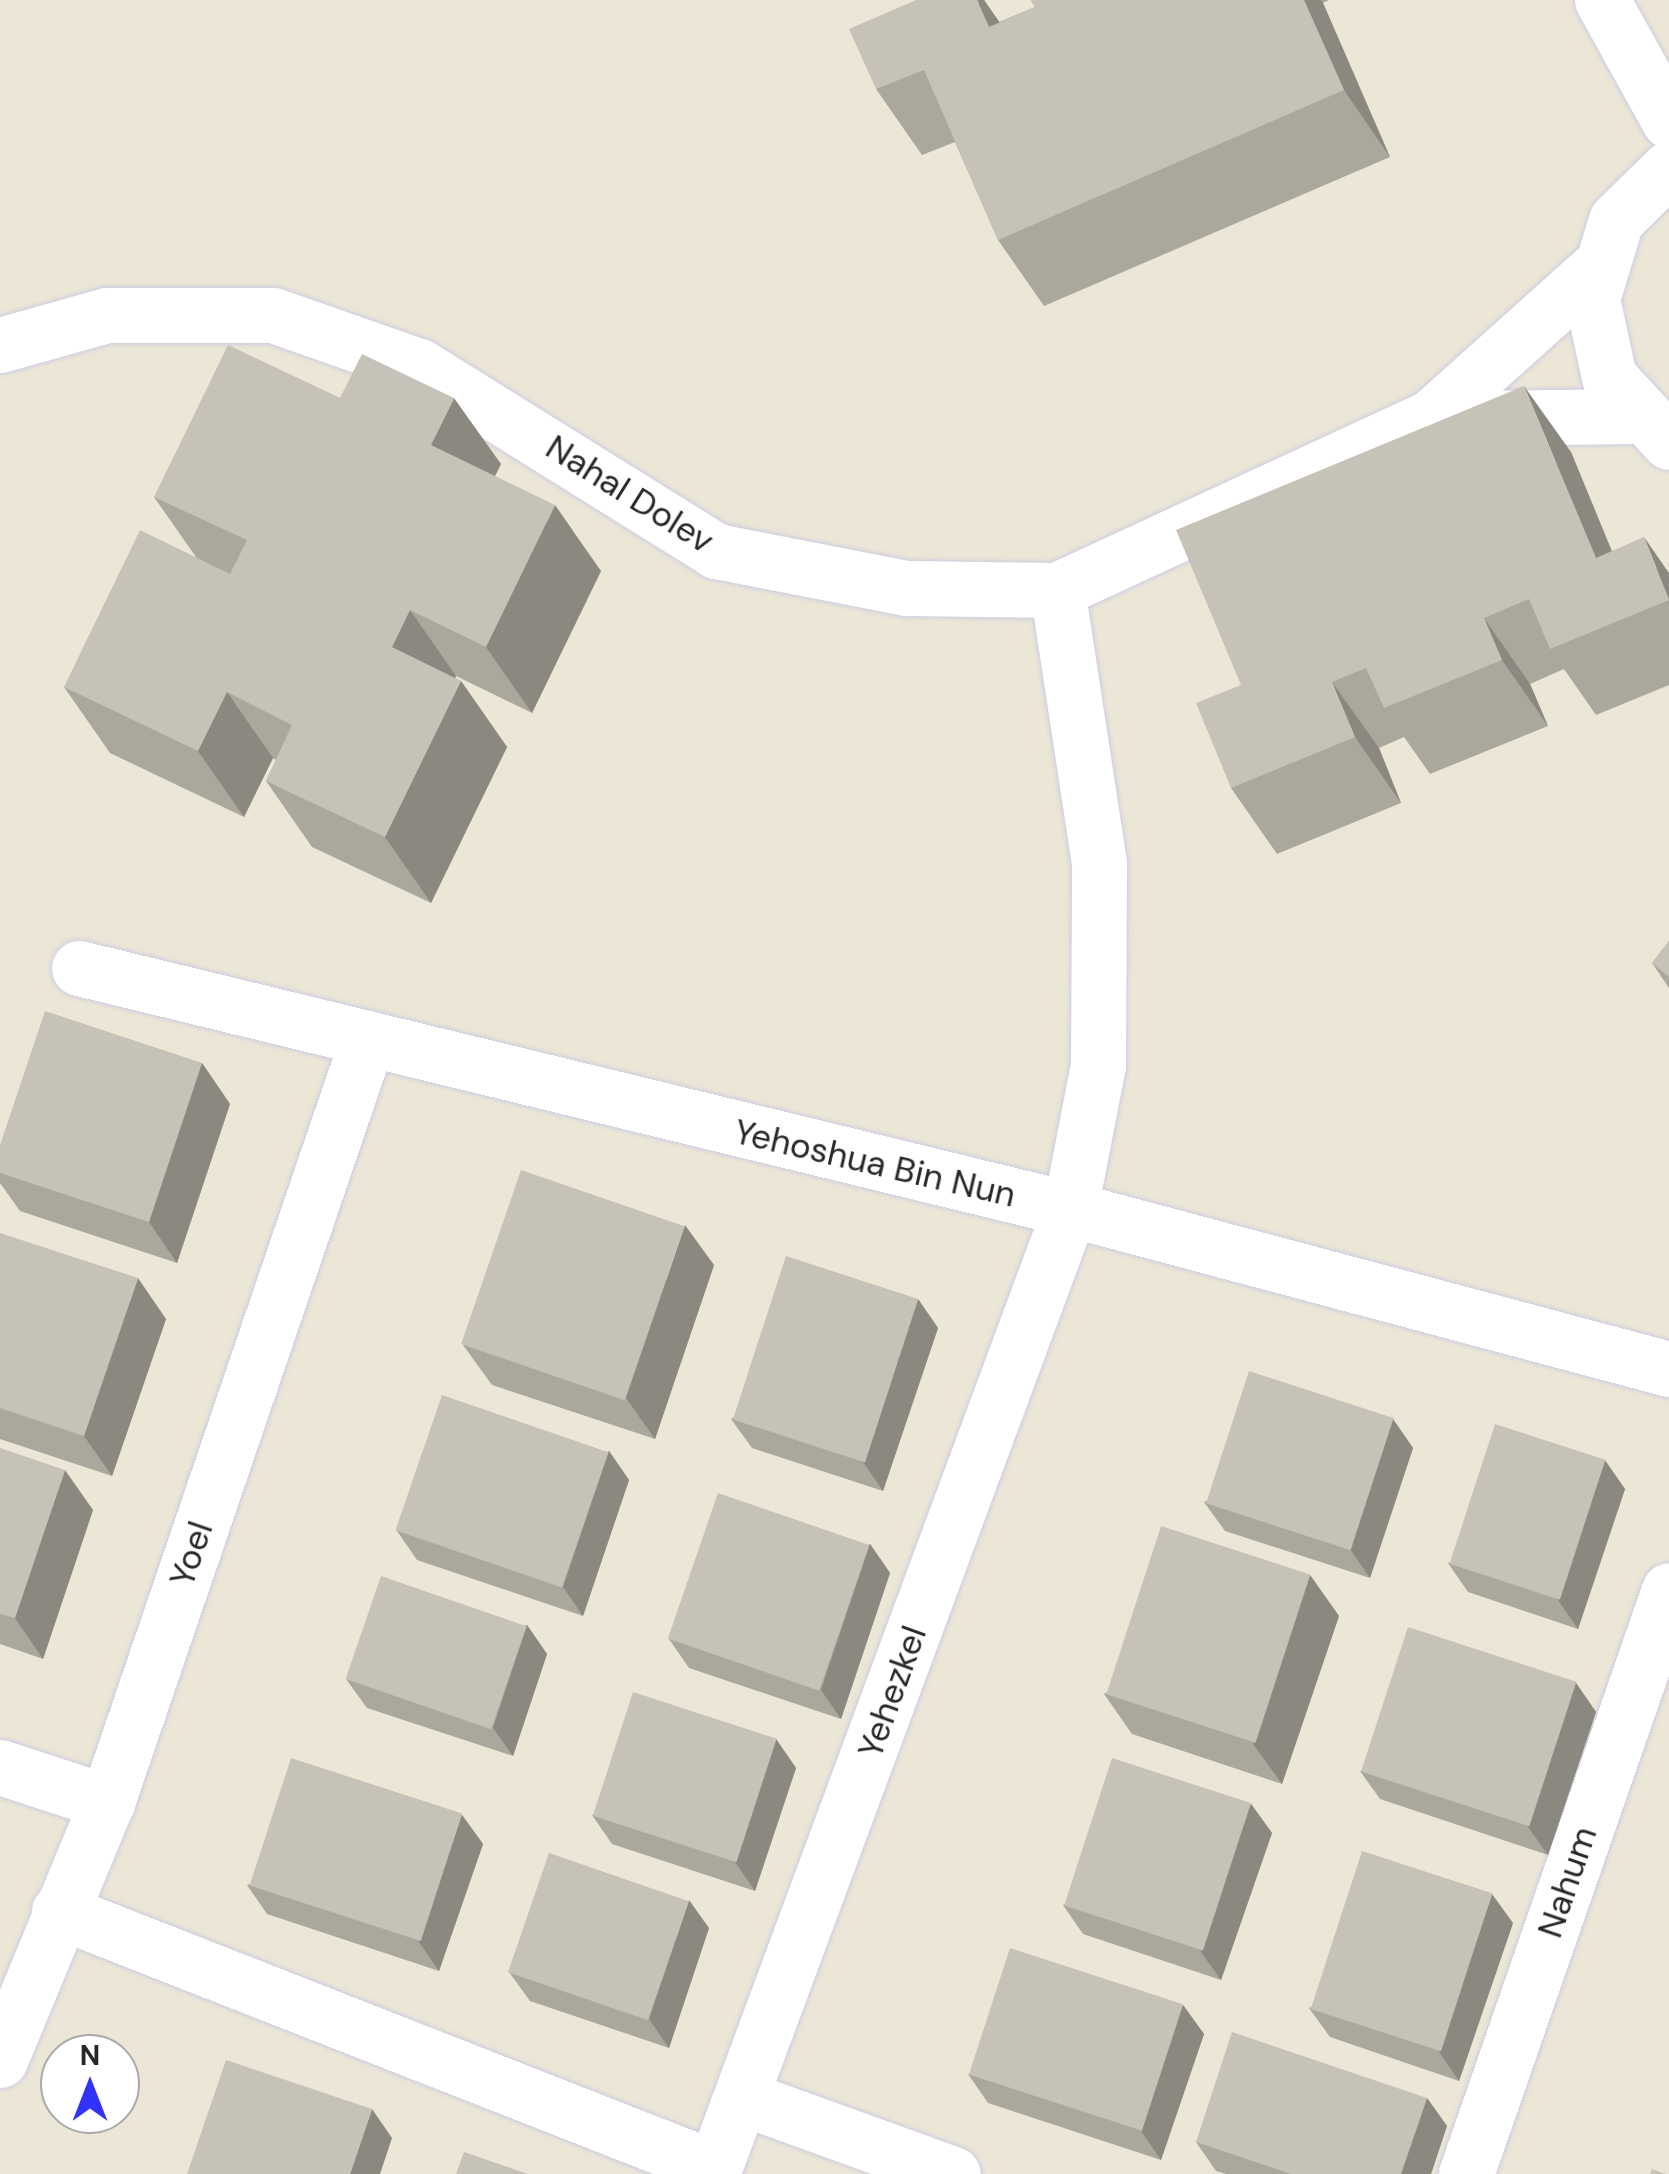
<!DOCTYPE html>
<html>
<head>
<meta charset="utf-8">
<style>
	body { margin:0 }
	#map { position:relative; width:1669px; height:2174px; overflow:hidden; background:#ece6d6; font-family:"DM Sans",sans-serif }
	div>[style] { position:absolute }
	[style*='--x'] { left:calc(var(--x)*1px); top:calc(var(--y)*1px); width:calc(var(--w)*1px); rotate:calc(var(--a)*1deg) }
	.roads { filter:drop-shadow(0 0 2px #cccce2) drop-shadow(0 0 2px #cccce2) }
	.minor>* { height:55px; margin:-27.5px; padding:0 27.5px; transform-origin:27.5px; border-radius:27.5px; background:#fff }
	.wall>* { inset:0; background:#aaa79d }
	.shaded-wall>* { inset:0; background:#8b8880 }
	.building>* { inset:0; background:#c6c2b7; transform-origin:0 0 }
	span { translate:-50% -50%; white-space:nowrap; text-align:center; line-height:1.15; -webkit-text-stroke:8px #fff; paint-order:stroke }
	.street-label { font-size:35px; color:#272727 }
	.north { position:absolute; left:40px; top:2034px; width:100px; height:100px; box-sizing:border-box; background:#fff; border:2px solid #a9a9a9; border-radius:50%; rotate:0deg; font-size:28px; font-weight:700; line-height:40px; text-align:center; color:#272727 }
	.north::after { content:''; display:block; margin:auto; width:35px; height:45px; background:#3032ff; clip-path:polygon(50% 0,100% 100%,50% 72%,0 100%) }
</style>
</head>
<body>
<div id="map">
	<div class="roads">
		<div class="minor">
			<i style="--x:1602;--y:0;--w:138;--a:61"></i>
			<i style="--x:1669;--y:168;--w:74;--a:135.5"></i>
			<i style="--x:1616;--y:220;--w:83;--a:106.9"></i>
			<i style="--x:1592;--y:299;--w:80;--a:77.7"></i>
			<i style="--x:1609;--y:377;--w:88;--a:47.3"></i>
			<i style="--x:0;--y:345;--w:111;--a:-15.7"></i>
			<i style="--x:107;--y:315;--w:166;--a:0"></i>
			<i style="--x:273;--y:315;--w:155;--a:19.3"></i>
			<i style="--x:419;--y:366;--w:350;--a:31.9"></i>
			<i style="--x:716;--y:551;--w:195;--a:11"></i>
			<i style="--x:907;--y:588;--w:150;--a:0.8"></i>
			<i style="--x:1057;--y:590;--w:411;--a:-24.8"></i>
			<i style="--x:1430;--y:418;--w:222;--a:-41.9"></i>
			<i style="--x:1473;--y:418;--w:163;--a:-0.7"></i>
			<i style="--x:79;--y:968;--w:1020;--a:13.67"></i>
			<i style="--x:1070;--y:1209;--w:620;--a:14.96"></i>
			<i style="--x:0;--y:1767;--w:113;--a:18.1"></i>
			<i style="--x:59;--y:1911;--w:704;--a:21.42"></i>
			<i style="--x:0;--y:2060;--w:279;--a:-67.5"></i>
			<i style="--x:107;--y:1802;--w:804;--a:-71.14"></i>
			<i style="--x:743;--y:2098;--w:223;--a:19.9"></i>
			<i style="--x:712;--y:2174;--w:1029;--a:-69.65"></i>
			<i style="--x:1070;--y:1209;--w:147;--a:-79"></i>
			<i style="--x:1098;--y:1065;--w:202;--a:-89.7"></i>
			<i style="--x:1099;--y:863;--w:276;--a:-98.7"></i>
			<i style="--x:1466;--y:2174;--w:618;--a:-70.83"></i>
		</div>
	</div>
	<div class="wall">
		<i style="clip-path:polygon(984px 0,999px 22px,1035px 7px,1031px 0,1329px 0,1323px 3px,1390px 157px,1044px 306px,998px 240px,955px 142px,922px 155px,876px 89px)"></i>
		<i style="clip-path:polygon(340px 398px,501px 464px,495px 476px,601px 571px,532px 713px,456px 676px,455px 678px,461px 681px,507px 747px,431px 903px,312px 847px,266px 781px,276px 760px,273px 758px,244px 817px,110px 753px,64px 687px,196px 557px,154px 497px)"></i>
		<i style="clip-path:polygon(1571px 452px,1612px 551px,1669px 573px,1669px 685px,1596px 715px,1564px 669px,1530px 684px,1548px 726px,1430px 774px,1404px 737px,1379px 748px,1401px 803px,1277px 854px,1231px 788px,1241px 685px)"></i>
		<i style="clip-path:polygon(1669px 941px,1669px 988px,1652px 963px)"></i>
		<i style="clip-path:polygon(202px 1063px,230px 1104px,177px 1263px,20px 1211px,0 1183px,0 1145px)"></i>
		<i style="clip-path:polygon(0 1233px,166px 1319px,112px 1476px,0 1439px)"></i>
		<i style="clip-path:polygon(714px 1265px,655px 1439px,492px 1385px,463px 1345px)"></i>
		<i style="clip-path:polygon(918px 1299px,938px 1328px,883px 1491px,752px 1448px,731px 1419px)"></i>
		<i style="clip-path:polygon(1393px 1419px,1413px 1448px,1370px 1578px,1225px 1531px,1204px 1502px)"></i>
		<i style="clip-path:polygon(0 1448px,93px 1510px,43px 1659px,0 1644px)"></i>
		<i style="clip-path:polygon(609px 1451px,629px 1480px,583px 1616px,417px 1560px,397px 1531px)"></i>
		<i style="clip-path:polygon(1625px 1489px,1578px 1629px,1468px 1592px,1448px 1563px)"></i>
		<i style="clip-path:polygon(870px 1544px,890px 1573px,841px 1719px,689px 1668px,669px 1639px)"></i>
		<i style="clip-path:polygon(1310px 1575px,1339px 1616px,1282px 1784px,1132px 1734px,1104px 1694px)"></i>
		<i style="clip-path:polygon(527px 1625px,547px 1654px,513px 1756px,367px 1708px,346px 1679px)"></i>
		<i style="clip-path:polygon(1576px 1683px,1596px 1712px,1548px 1855px,1380px 1799px,1360px 1771px)"></i>
		<i style="clip-path:polygon(776px 1739px,796px 1768px,755px 1891px,612px 1844px,592px 1815px)"></i>
		<i style="clip-path:polygon(1251px 1804px,1272px 1833px,1221px 1980px,1083px 1934px,1063px 1905px)"></i>
		<i style="clip-path:polygon(462px 1815px,483px 1844px,439px 1971px,267px 1914px,247px 1885px)"></i>
		<i style="clip-path:polygon(1513px 1923px,1459px 2081px,1330px 2037px,1309px 2008px)"></i>
		<i style="clip-path:polygon(709px 1928px,669px 2048px,530px 2001px,509px 1972px)"></i>
		<i style="clip-path:polygon(1183px 2005px,1204px 2034px,1161px 2160px,988px 2103px,968px 2074px)"></i>
		<i style="clip-path:polygon(1427px 2098px,1447px 2126px,1431px 2174px,1226px 2174px,1216px 2171px,1196px 2142px)"></i>
	</div>
	<div class="shaded-wall">
		<i style="clip-path:polygon(977px 0,984px 0,1014px 43px,989px 27px)"></i>
		<i style="clip-path:polygon(1304px 0,1321px 0,1323px 3px,1390px 157px,1344px 90px)"></i>
		<i style="clip-path:polygon(1524px 386px,1571px 452px,1637px 613px,1596px 558px)"></i>
		<i style="clip-path:polygon(454px 398px,501px 464px,477px 511px,431px 445px)"></i>
		<i style="clip-path:polygon(555px 505px,601px 571px,532px 713px,486px 647px)"></i>
		<i style="clip-path:polygon(1644px 537px,1669px 573px,1669px 599px)"></i>
		<i style="clip-path:polygon(410px 610px,456px 676px,438px 713px,392px 647px)"></i>
		<i style="clip-path:polygon(1484px 618px,1530px 684px,1548px 726px,1502px 660px)"></i>
		<i style="clip-path:polygon(461px 681px,507px 747px,431px 903px,385px 837px)"></i>
		<i style="clip-path:polygon(1332px 682px,1379px 748px,1401px 803px,1355px 737px)"></i>
		<i style="clip-path:polygon(227px 692px,273px 758px,244px 817px,198px 751px)"></i>
		<i style="clip-path:polygon(202px 1063px,230px 1104px,177px 1263px,149px 1222px)"></i>
		<i style="clip-path:polygon(685px 1225px,714px 1265px,655px 1439px,626px 1398px)"></i>
		<i style="clip-path:polygon(138px 1278px,166px 1319px,112px 1476px,84px 1436px)"></i>
		<i style="clip-path:polygon(918px 1299px,938px 1328px,883px 1491px,863px 1462px)"></i>
		<i style="clip-path:polygon(1393px 1419px,1413px 1448px,1370px 1578px,1350px 1549px)"></i>
		<i style="clip-path:polygon(609px 1451px,629px 1480px,583px 1616px,563px 1587px)"></i>
		<i style="clip-path:polygon(1605px 1460px,1625px 1489px,1578px 1629px,1558px 1600px)"></i>
		<i style="clip-path:polygon(65px 1470px,93px 1510px,43px 1659px,15px 1618px)"></i>
		<i style="clip-path:polygon(870px 1544px,890px 1573px,841px 1719px,821px 1690px)"></i>
		<i style="clip-path:polygon(1310px 1575px,1339px 1616px,1282px 1784px,1253px 1744px)"></i>
		<i style="clip-path:polygon(527px 1625px,547px 1654px,513px 1756px,493px 1728px)"></i>
		<i style="clip-path:polygon(1576px 1683px,1596px 1712px,1548px 1855px,1528px 1827px)"></i>
		<i style="clip-path:polygon(776px 1739px,796px 1768px,755px 1891px,735px 1862px)"></i>
		<i style="clip-path:polygon(1251px 1804px,1272px 1833px,1221px 1980px,1201px 1952px)"></i>
		<i style="clip-path:polygon(462px 1815px,483px 1844px,439px 1971px,419px 1942px)"></i>
		<i style="clip-path:polygon(1492px 1894px,1513px 1923px,1459px 2081px,1439px 2052px)"></i>
		<i style="clip-path:polygon(689px 1900px,709px 1928px,669px 2048px,649px 2019px)"></i>
		<i style="clip-path:polygon(1183px 2005px,1204px 2034px,1161px 2160px,1141px 2131px)"></i>
		<i style="clip-path:polygon(1427px 2098px,1447px 2126px,1431px 2174px,1401px 2174px)"></i>
		<i style="clip-path:polygon(372px 2109px,392px 2138px,380px 2174px,350px 2174px)"></i>
	</div>
	<div class="building">
		<i style="clip-path:polygon(916px 0,977px 0,989px 27px,1035px 7px,1031px 0,1304px 0,1344px 90px,998px 240px,924px 70px,876px 89px,849px 29px)"></i>
		<i style="clip-path:polygon(228px 345px,340px 398px,362px 354px,454px 398px,431px 445px,555px 505px,486px 647px,410px 610px,392px 647px,461px 681px,385px 837px,266px 781px,292px 725px,227px 692px,198px 751px,64px 687px,140px 530px,230px 574px,247px 540px,154px 497px)"></i>
		<i style="clip-path:polygon(1524px 386px,1596px 558px,1644px 537px,1669px 600px,1550px 649px,1529px 599px,1484px 618px,1502px 660px,1384px 708px,1366px 668px,1332px 682px,1355px 737px,1231px 788px,1196px 703px,1241px 685px,1176px 530px)"></i>
		<i style="clip-path:polygon(1669px 941px,1669px 977px,1652px 963px)"></i>
		<i style="clip-path:polygon(45px 1011px,202px 1063px,149px 1222px,0 1173px,0 1145px)"></i>
		<i style="left:521px;top:1170px;width:173px;height:184px;rotate:19deg"></i>
		<i style="clip-path:polygon(0 1233px,138px 1278px,84px 1436px,0 1408px)"></i>
		<i style="left:786px;top:1256px;width:139px;height:172px;rotate:18deg"></i>
		<i style="left:1249px;top:1371px;width:152px;height:139px;rotate:18deg"></i>
		<i style="left:442px;top:1395px;width:176px;height:143px;rotate:19deg"></i>
		<i style="left:1495px;top:1424px;width:116px;height:147px;rotate:18deg"></i>
		<i style="clip-path:polygon(0 1448px,65px 1470px,15px 1618px,0 1614px)"></i>
		<i style="left:718px;top:1493px;width:160px;height:154px;rotate:19deg"></i>
		<i style="left:1161px;top:1526px;width:157px;height:177px;rotate:18deg"></i>
		<i style="left:381px;top:1576px;width:154px;height:109px;rotate:19deg"></i>
		<i style="left:1408px;top:1627px;width:177px;height:152px;rotate:18deg"></i>
		<i style="left:633px;top:1692px;width:151px;height:130px;rotate:18deg"></i>
		<i style="left:291px;top:1758px;width:180px;height:134px;rotate:18deg"></i>
		<i style="left:1112px;top:1758px;width:146px;height:155px;rotate:18deg"></i>
		<i style="left:1362px;top:1851px;width:137px;height:166px;rotate:18deg"></i>
		<i style="left:549px;top:1853px;width:148px;height:126px;rotate:19deg"></i>
		<i style="left:1010px;top:1948px;width:182px;height:133px;rotate:18deg"></i>
		<i style="clip-path:polygon(1232px 2032px,1427px 2098px,1401px 2174px,1291px 2174px,1196px 2142px)"></i>
		<i style="clip-path:polygon(226px 2060px,372px 2109px,350px 2174px,187px 2174px)"></i>
		<i style="clip-path:polygon(464px 2152px,528px 2174px,456px 2174px)"></i>
		<i style="clip-path:polygon(1652px 2169px,1666px 2174px,1650px 2174px)"></i>
	</div>
	<div class="street-label">
		<span style="left:630px;top:494px;rotate:32deg">Nahal Dolev</span>
		<span style="left:875px;top:1163px;rotate:13deg">Yehoshua Bin Nun</span>
		<span style="left:191px;top:1554px;rotate:-71deg">Yoel</span>
		<span style="left:892px;top:1692px;rotate:-70deg">Yehezkel</span>
		<span style="left:1567px;top:1882px;rotate:-71deg">Nahum</span>
	</div>
	<div class="north">N</div>
</div>
</body>
</html>
